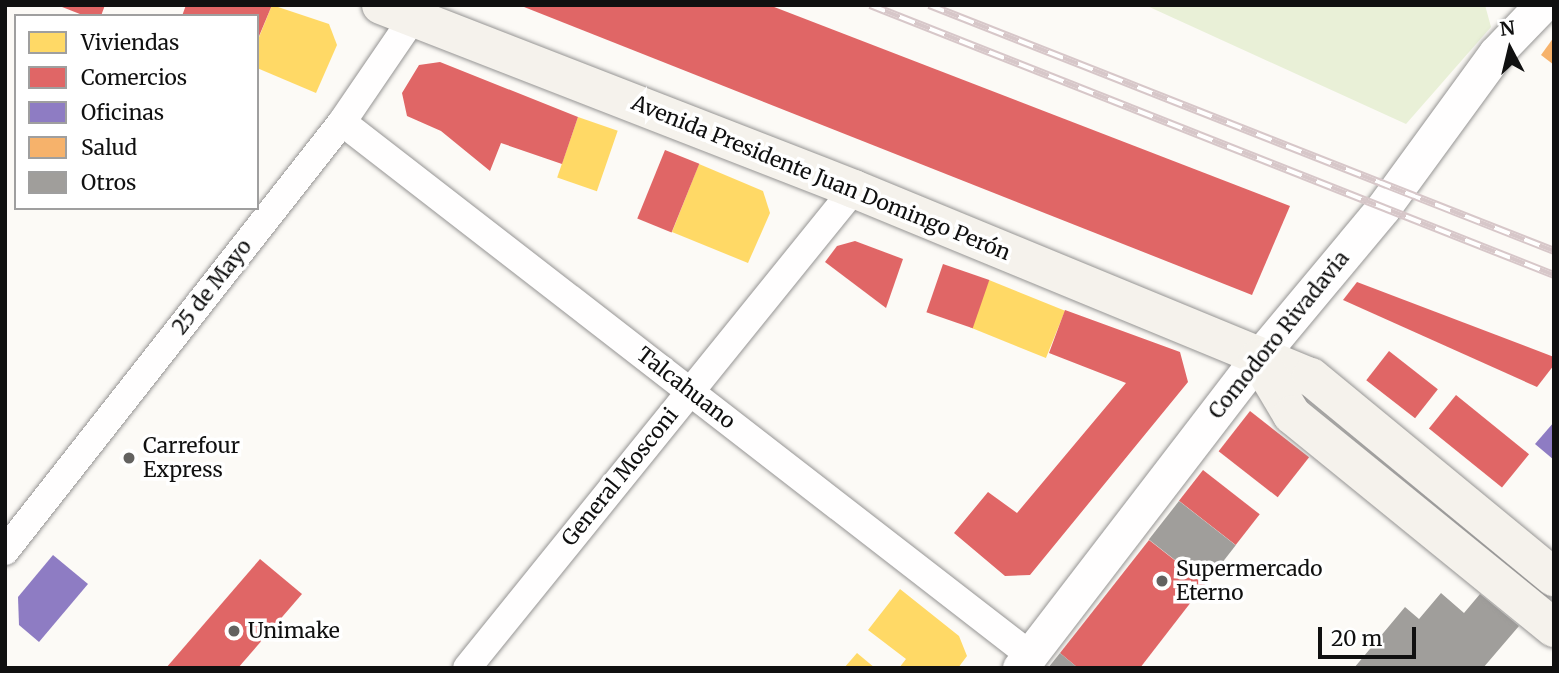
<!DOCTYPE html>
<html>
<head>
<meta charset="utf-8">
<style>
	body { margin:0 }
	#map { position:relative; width:1559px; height:673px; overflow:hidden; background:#fcfaf6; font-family:Merriweather,serif }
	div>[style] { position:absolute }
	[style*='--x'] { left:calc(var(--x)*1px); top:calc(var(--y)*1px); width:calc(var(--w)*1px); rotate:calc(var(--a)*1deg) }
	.green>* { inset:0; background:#e9f0d7 }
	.homes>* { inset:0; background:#ffd966; transform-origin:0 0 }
	.shops>* { inset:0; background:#e06666; transform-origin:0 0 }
	.offices>* { inset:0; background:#8e7cc3 }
	.health>* { inset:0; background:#f6b26b }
	.building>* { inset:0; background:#a09e9b; transform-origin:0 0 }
	.roads { filter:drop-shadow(0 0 2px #969594) drop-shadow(0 0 2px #969594) }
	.minor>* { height:28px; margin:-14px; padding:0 14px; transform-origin:14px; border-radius:14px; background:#fffefe }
	.tertiary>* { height:35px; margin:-17.5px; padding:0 17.5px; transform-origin:17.5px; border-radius:17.5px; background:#fffefe }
	.secondary>* { height:38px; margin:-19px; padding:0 19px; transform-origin:19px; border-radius:19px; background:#f5f2ec }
	.rail>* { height:8px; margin-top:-4px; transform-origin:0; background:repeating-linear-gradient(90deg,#fff 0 16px,#d7c7c9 0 32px); box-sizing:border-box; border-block:2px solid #d7c7c9 }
	.dots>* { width:19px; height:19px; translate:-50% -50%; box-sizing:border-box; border:4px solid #fff; border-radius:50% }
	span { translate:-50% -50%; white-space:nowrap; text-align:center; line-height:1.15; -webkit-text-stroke:7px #fff; paint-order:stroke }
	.street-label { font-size:21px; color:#101010 }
	.poi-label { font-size:21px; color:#101010 }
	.left { translate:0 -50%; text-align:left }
	.frame { position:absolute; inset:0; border:7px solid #101010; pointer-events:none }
	.legend { position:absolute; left:14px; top:14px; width:245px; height:196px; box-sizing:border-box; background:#fff; border:2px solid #9f9f9f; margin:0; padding:9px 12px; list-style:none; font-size:21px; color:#101010 }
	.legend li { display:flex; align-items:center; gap:14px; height:35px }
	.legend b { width:35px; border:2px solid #9f9f9f }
	.north { position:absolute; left:1475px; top:14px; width:70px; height:70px; -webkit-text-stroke:5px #fff; paint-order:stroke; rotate:353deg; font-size:19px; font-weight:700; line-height:28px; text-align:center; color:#101010 }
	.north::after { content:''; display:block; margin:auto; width:24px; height:32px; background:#101010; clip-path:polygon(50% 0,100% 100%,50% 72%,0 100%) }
	.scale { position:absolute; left:1318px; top:627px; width:98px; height:32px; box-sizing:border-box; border:4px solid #101010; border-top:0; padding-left:9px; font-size:21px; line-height:24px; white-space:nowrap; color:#101010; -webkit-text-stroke:5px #fff; paint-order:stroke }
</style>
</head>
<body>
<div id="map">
	<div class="green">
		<i style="clip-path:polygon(1145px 5px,1485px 5px,1491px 27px,1406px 124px)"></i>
	</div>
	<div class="homes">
		<i style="clip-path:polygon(272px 5px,329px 24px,337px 45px,316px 93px,257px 68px,257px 42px)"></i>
		<i style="left:578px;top:117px;width:42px;height:64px;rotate:19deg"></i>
		<i style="clip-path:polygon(699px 164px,763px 191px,770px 213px,748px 263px,672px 232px)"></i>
		<i style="left:989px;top:280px;width:82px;height:51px;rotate:22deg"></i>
		<i style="clip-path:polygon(900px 589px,959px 636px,967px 656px,958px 668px,899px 668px,906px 659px,868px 630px)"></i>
		<i style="clip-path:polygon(857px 653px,875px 668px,844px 668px)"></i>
	</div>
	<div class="shops">
		<i style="clip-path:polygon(57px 5px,105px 5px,101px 16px,85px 16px)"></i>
		<i style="clip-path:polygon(186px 5px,272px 5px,257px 41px,257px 16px,182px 16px)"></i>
		<i style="clip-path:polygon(519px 5px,769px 5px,1290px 206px,1252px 295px)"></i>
		<i style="clip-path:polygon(440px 62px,578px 117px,562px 164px,501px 143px,490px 171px,441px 131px,407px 116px,402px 93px,419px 65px)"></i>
		<i style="left:665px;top:150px;width:37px;height:74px;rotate:22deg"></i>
		<i style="clip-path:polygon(855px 241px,903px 259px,886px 308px,825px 262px,837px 246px)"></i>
		<i style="left:943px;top:264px;width:49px;height:51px;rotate:19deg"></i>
		<i style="clip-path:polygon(1357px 282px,1554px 357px,1554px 365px,1537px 387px,1343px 300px)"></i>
		<i style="clip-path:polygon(1065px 310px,1180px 352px,1188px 382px,1030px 575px,1005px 576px,954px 533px,988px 492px,1017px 513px,1126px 383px,1049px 353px)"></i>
		<i style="left:1389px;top:351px;width:62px;height:37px;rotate:38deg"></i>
		<i style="left:1456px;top:395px;width:94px;height:43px;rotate:39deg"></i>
		<i style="left:1250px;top:411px;width:75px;height:51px;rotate:38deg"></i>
		<i style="left:1203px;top:470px;width:72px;height:39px;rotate:38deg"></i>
		<i style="clip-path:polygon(1149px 540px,1205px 584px,1140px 668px,1078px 668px,1060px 653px)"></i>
		<i style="clip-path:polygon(260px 559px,302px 594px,238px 668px,166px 668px)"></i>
	</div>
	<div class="offices">
		<i style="clip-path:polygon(1554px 422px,1554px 460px,1535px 444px)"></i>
		<i style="clip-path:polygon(53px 555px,88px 584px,39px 642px,19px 625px,18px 597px)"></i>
	</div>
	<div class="health">
		<i style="clip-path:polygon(1554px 37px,1554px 65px,1541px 55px)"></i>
	</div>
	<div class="building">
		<i style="left:1179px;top:501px;width:72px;height:49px;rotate:38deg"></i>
		<i style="clip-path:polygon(1441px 593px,1464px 613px,1480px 594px,1519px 626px,1483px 668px,1354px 668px,1405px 607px,1419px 619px)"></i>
		<i style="clip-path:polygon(1060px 653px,1078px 668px,1048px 668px)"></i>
	</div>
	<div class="roads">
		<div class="minor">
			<i style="--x:342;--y:122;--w:870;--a:37.77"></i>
			<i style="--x:5;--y:551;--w:546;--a:-51.85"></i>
			<i style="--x:342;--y:122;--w:126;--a:-55.7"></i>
			<i style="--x:467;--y:668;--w:616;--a:-51.06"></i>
		</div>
		<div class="tertiary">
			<i style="--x:1020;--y:668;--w:391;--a:-52.5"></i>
			<i style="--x:1258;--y:358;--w:195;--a:-50.2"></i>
			<i style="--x:1383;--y:208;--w:192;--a:-53.9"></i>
			<i style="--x:1496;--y:53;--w:65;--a:-46.2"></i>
		</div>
		<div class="secondary">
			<i style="--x:381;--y:5;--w:508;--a:21.26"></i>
			<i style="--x:854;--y:189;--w:494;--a:22.4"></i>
			<i style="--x:1311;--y:377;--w:315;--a:39.5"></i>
			<i style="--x:1258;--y:358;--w:66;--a:59.2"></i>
			<i style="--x:1292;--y:415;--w:338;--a:39.1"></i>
		</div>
	</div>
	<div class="rail">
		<i style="--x:870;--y:5;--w:735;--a:21.54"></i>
		<i style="--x:929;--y:5;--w:672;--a:21.48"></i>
	</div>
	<div class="dots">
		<i style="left:129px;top:458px;background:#636260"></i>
		<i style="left:1162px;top:581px;background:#636260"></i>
		<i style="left:234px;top:631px;background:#636260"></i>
	</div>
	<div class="street-label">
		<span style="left:821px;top:178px;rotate:22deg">Avenida Presidente Juan Domingo Perón</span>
		<span style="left:212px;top:287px;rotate:-52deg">25 de Mayo</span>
		<span style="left:1279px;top:335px;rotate:-51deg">Comodoro Rivadavia</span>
		<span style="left:686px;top:388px;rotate:38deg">Talcahuano</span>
		<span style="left:620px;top:477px;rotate:-51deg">General Mosconi</span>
	</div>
	<div class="poi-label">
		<span class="left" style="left:143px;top:458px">Carrefour<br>Express</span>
		<span class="left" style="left:1176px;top:581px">Supermercado<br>Eterno</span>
		<span class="left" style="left:248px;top:631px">Unimake</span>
	</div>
	<div class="frame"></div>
	<ul class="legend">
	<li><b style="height:19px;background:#ffd966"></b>Viviendas</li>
	<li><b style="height:19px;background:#e06666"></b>Comercios</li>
	<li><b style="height:19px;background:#8e7cc3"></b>Oficinas</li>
	<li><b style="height:19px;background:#f6b26b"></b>Salud</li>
	<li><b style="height:19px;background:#a09e9b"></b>Otros</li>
	</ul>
	<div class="north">N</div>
	<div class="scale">20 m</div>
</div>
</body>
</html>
